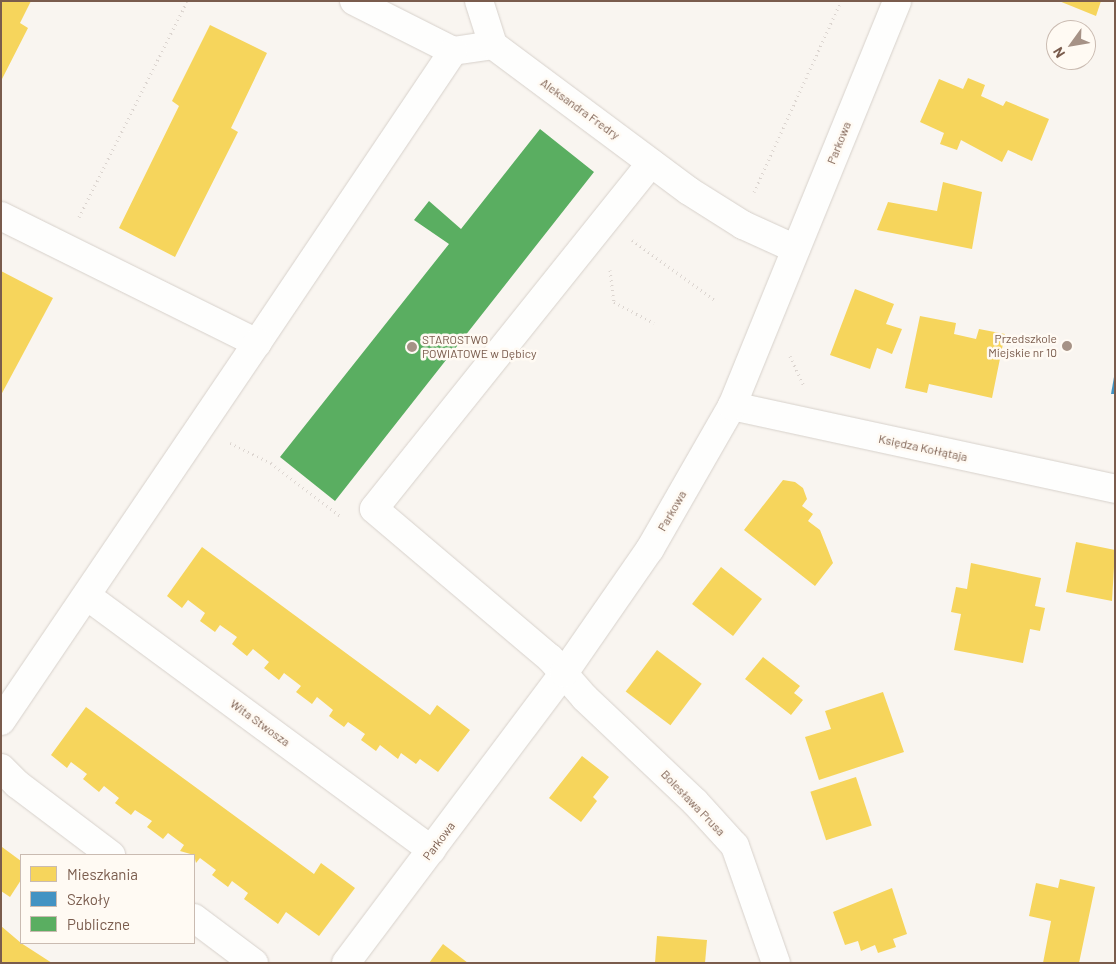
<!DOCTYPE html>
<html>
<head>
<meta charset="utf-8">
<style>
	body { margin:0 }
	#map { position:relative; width:1116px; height:964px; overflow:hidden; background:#f9f5f0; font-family:Barlow,sans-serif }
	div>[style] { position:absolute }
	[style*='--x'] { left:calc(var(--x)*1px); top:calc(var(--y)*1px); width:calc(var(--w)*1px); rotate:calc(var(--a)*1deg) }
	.homes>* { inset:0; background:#f6d55c; transform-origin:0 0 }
	.schools>* { inset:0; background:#4393c3 }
	.public>* { inset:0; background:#5aae61 }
	.path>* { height:3px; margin-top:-1.5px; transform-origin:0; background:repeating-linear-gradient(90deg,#dcd5d0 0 1px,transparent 0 5px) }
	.roads { filter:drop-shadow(0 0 1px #d7d1cb) drop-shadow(0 0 1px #d7d1cb) }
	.minor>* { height:28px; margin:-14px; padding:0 14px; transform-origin:14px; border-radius:14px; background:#fefefd }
	.dots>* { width:14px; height:14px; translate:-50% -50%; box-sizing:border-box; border:2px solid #fffaf3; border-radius:50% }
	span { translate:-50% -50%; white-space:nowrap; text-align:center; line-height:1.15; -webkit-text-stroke:5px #fffaf3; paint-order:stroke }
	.street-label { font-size:12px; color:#7a5c4d }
	.poi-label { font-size:12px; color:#7a5c4d }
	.right { translate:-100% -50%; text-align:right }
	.left { translate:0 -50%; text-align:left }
	.frame { position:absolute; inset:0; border:2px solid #7a5c4d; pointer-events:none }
	.legend { position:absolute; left:20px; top:854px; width:175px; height:90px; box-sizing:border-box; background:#fffaf3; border:1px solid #cabbb1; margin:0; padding:6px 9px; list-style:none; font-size:15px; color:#7a5c4d }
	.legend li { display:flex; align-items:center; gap:10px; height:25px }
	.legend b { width:25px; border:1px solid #cabbb1 }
	.north { position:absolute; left:1046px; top:20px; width:50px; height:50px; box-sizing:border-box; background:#fffaf3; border:1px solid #cabbb1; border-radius:50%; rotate:238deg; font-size:14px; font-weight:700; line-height:20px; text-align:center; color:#7a5c4d }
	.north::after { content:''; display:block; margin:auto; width:18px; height:22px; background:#a69286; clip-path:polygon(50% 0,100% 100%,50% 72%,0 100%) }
</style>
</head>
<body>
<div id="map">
	<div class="homes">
		<i style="clip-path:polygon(1px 1px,31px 1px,20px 23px,28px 28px,1px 81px)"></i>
		<i style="clip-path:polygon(1059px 1px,1101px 1px,1096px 16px)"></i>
		<i style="clip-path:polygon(210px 25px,267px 53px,231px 128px,238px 132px,175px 257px,119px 228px,179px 106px,172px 101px)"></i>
		<i style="clip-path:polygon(968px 78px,985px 85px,981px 96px,1003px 106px,1006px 101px,1049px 119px,1032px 161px,1008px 150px,1002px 162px,961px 140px,957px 150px,940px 144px,944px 133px,920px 122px,939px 79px,963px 89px)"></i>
		<i style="clip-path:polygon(943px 182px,982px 192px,972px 249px,877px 230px,888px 202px,937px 211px)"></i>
		<i style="clip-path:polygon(1px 271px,53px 298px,1px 395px)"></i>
		<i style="clip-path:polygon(855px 289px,894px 304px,886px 324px,902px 329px,892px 354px,877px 348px,870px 369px,830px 355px)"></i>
		<i style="clip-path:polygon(920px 316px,956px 323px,954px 334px,976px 339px,979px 329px,1005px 334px,992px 398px,929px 384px,927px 393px,905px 388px)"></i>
		<i style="clip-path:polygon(783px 480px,795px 482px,803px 488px,807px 499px,802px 506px,813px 514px,808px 521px,820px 530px,833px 563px,815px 586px,744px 530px)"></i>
		<i style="clip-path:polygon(1076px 542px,1115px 550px,1112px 601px,1066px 592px)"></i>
		<i style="clip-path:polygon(202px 547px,430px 715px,437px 705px,470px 730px,438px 772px,420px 759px,416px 764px,401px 753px,398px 759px,380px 745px,376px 751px,361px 740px,365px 734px,348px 722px,344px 727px,329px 716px,333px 710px,317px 697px,312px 704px,296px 692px,301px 686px,284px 673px,279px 680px,264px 668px,269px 662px,253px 649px,247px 656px,232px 644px,237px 637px,220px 625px,215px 632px,200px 621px,205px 613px,188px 600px,182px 608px,167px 596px)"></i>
		<i style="clip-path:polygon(971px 563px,1041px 578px,1035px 606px,1045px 608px,1040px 631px,1030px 629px,1023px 663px,954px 650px,961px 614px,951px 612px,956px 587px,967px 589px)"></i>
		<i style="left:721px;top:567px;width:52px;height:47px;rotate:38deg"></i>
		<i style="left:657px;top:650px;width:56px;height:52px;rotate:37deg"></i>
		<i style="clip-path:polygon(763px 657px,800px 686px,794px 693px,803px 700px,791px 715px,745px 679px)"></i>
		<i style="clip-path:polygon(883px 692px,904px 752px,819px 780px,805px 737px,831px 729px,825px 711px)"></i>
		<i style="clip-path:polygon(86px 707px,314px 874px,321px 863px,355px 888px,319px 936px,286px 912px,278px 924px,244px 899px,248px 893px,232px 881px,228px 887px,212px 875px,216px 870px,200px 858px,196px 863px,194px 855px,180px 851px,184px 845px,168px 833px,163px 839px,147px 827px,152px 821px,135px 810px,131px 815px,115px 803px,119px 798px,104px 786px,99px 792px,83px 779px,87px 774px,71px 762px,67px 768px,51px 755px)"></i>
		<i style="clip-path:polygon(582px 756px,609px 777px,593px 797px,597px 801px,581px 822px,549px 798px)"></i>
		<i style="left:856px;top:777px;width:51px;height:48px;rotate:72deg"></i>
		<i style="clip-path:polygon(2px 847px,21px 861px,21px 880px,10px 897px,1px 891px)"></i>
		<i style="clip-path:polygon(1060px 879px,1095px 887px,1079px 963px,1043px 963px,1051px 921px,1029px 916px,1036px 883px,1058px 888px)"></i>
		<i style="clip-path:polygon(892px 888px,907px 934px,893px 939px,896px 947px,878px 953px,875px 945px,861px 951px,858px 941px,845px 945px,833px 912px)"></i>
		<i style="clip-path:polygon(1px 926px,21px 943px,52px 963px,1px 963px)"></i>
		<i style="clip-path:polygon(657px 936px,707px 940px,705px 963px,655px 963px)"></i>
		<i style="clip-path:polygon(443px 944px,468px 963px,429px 963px)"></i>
	</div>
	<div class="schools">
		<i style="clip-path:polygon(1114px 377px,1115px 377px,1115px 394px,1111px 394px)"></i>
	</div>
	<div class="public">
		<i style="clip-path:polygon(540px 129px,594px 172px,335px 501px,280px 457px,449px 244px,414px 220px,429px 201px,461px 229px)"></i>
	</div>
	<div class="path">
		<i style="--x:754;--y:192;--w:210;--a:-65.5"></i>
		<i style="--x:79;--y:217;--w:241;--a:-63.4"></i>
		<i style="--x:632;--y:240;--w:104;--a:36"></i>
		<i style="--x:610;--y:270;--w:32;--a:83"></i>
		<i style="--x:614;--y:302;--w:45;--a:27.7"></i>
		<i style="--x:790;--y:356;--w:33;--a:65"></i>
		<i style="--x:230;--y:443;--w:46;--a:26"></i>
		<i style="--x:271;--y:463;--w:89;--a:37.3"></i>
	</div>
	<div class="roads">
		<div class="minor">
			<i style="--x:354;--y:1;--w:111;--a:26.8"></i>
			<i style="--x:453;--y:51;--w:40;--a:-8.5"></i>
			<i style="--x:493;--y:45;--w:244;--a:36.7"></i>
			<i style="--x:689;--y:191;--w:64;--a:32.2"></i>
			<i style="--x:743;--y:225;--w:58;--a:24.4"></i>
			<i style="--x:479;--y:1;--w:46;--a:72.3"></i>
			<i style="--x:651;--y:163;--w:443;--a:128.7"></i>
			<i style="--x:374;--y:509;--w:231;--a:40.3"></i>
			<i style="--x:550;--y:658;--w:53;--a:48.8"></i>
			<i style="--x:585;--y:698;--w:151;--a:43.4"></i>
			<i style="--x:695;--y:802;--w:59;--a:47.7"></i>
			<i style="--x:735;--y:846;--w:124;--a:70.7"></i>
			<i style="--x:1;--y:216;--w:286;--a:26.4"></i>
			<i style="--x:257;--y:343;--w:352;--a:-56.1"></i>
			<i style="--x:732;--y:406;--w:392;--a:12.2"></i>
			<i style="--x:87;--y:596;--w:428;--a:36.4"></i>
			<i style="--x:1;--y:721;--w:457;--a:-55.9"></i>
			<i style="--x:1;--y:768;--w:23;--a:45"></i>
			<i style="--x:17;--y:784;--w:118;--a:37.1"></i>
			<i style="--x:194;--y:918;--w:75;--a:36.9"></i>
			<i style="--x:346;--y:963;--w:363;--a:-53.1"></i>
			<i style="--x:564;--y:673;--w:151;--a:-55.3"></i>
			<i style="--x:650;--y:549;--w:165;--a:-60.2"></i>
			<i style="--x:732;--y:406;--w:437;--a:-67.8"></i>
		</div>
	</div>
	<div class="dots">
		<i style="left:1067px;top:346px;background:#a69286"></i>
		<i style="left:412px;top:347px;background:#a69286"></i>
	</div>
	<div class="street-label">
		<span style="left:580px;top:109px;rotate:36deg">Aleksandra Fredry</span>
		<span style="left:839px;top:143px;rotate:-68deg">Parkowa</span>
		<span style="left:923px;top:448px;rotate:12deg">Księdza Kołłątaja</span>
		<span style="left:672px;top:511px;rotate:-60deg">Parkowa</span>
		<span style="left:260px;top:723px;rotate:36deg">Wita Stwosza</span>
		<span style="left:693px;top:803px;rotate:46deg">Bolesława Prusa</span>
		<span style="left:439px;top:841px;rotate:-53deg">Parkowa</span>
	</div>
	<div class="poi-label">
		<span class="right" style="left:1057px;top:346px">Przedszkole<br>Miejskie nr 10</span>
		<span class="left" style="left:422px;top:347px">STAROSTWO<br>POWIATOWE w Dębicy</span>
	</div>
	<div class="frame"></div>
	<ul class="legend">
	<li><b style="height:14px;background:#f6d55c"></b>Mieszkania</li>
	<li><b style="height:14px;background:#4393c3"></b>Szkoły</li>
	<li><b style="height:14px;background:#5aae61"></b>Publiczne</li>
	</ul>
	<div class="north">N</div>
</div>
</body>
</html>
